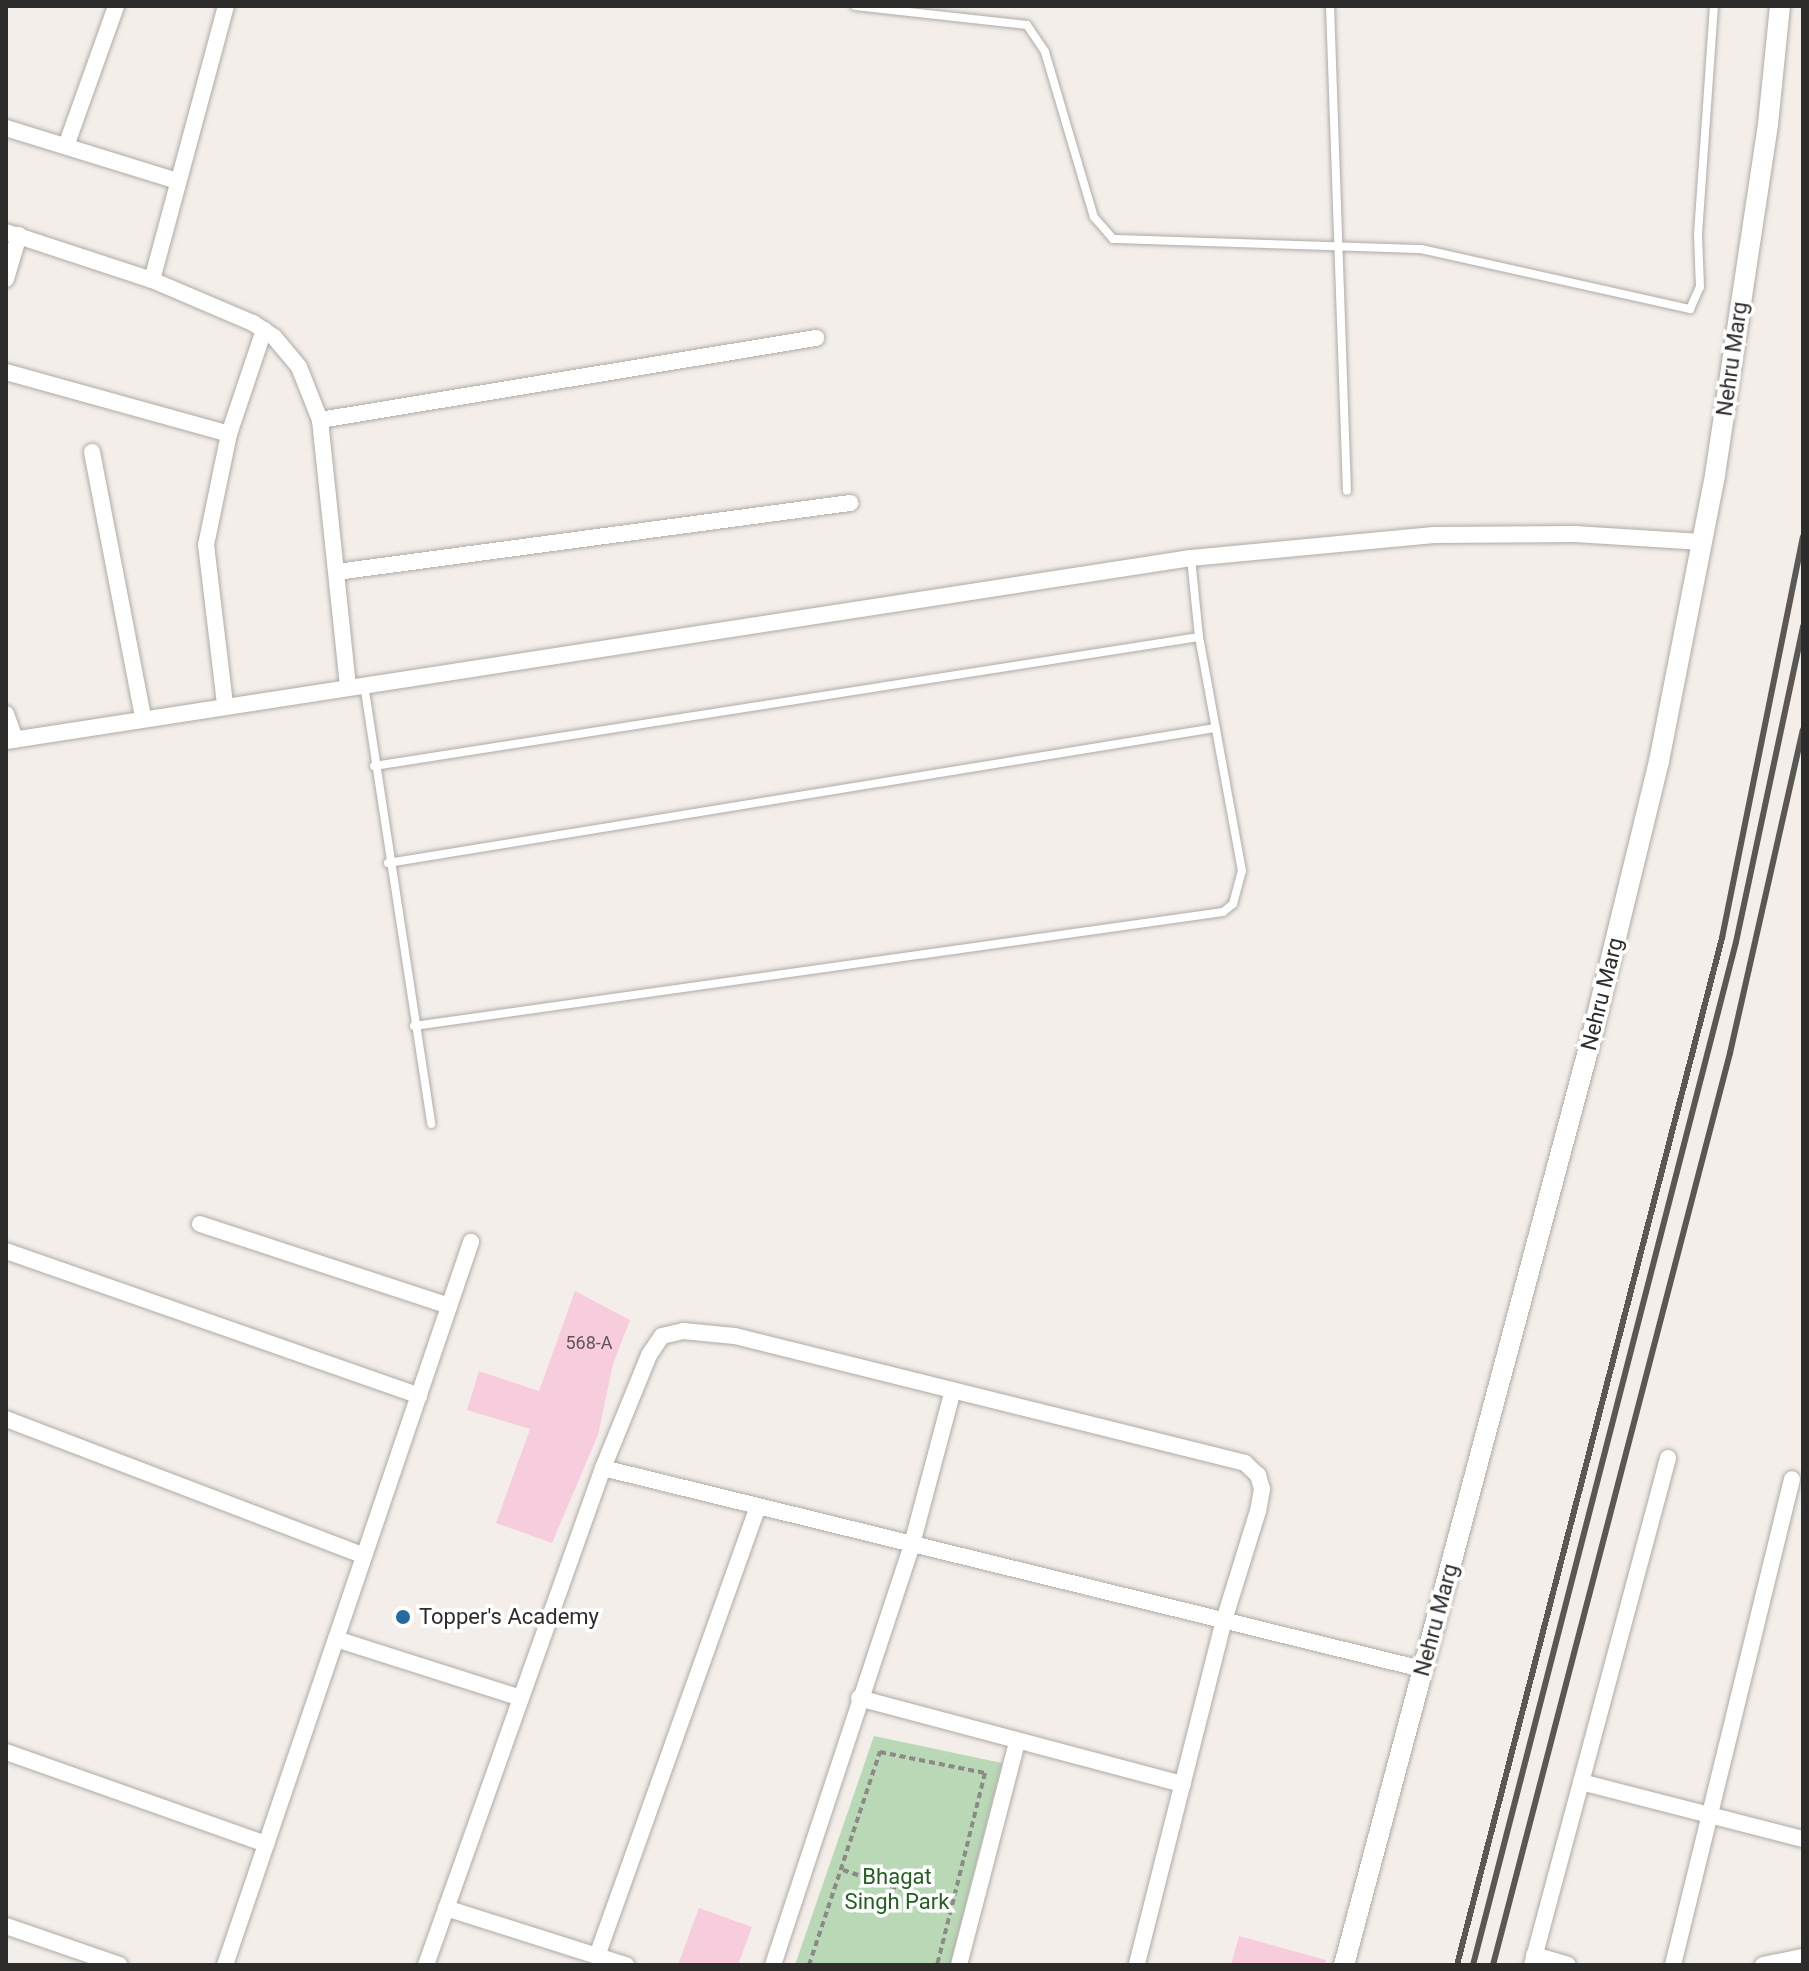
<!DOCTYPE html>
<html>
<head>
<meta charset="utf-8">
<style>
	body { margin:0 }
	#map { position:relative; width:1809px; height:1971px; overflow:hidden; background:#f3eee9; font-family:Roboto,sans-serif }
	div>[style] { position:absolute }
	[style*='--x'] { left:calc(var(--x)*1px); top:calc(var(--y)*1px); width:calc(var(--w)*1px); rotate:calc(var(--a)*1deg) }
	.green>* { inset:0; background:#b9d8b6 }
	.building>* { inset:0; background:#f7ccdd }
	.path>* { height:4px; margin-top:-2px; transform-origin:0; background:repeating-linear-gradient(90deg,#8d8986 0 6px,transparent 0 10px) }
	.roads { filter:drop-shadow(0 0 2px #afaaa5) drop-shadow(0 0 2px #afaaa5) }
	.service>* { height:8px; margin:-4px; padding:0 4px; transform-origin:4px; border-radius:4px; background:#fff }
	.minor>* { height:16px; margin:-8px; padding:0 8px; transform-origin:8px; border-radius:8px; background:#fff }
	.tertiary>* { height:20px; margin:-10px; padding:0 10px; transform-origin:10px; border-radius:10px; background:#fff }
	.rail>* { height:6px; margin:-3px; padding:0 3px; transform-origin:3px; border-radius:3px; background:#5a5755 }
	.dots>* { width:22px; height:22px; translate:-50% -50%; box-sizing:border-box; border:4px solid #fff; border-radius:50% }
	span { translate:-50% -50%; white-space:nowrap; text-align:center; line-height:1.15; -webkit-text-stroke:7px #fff; paint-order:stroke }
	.number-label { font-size:18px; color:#605457 }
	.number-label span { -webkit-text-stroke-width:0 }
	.street-label { font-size:22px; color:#2e2c2a }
	.poi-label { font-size:22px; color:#2e2c2a }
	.left { translate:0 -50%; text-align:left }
	.park-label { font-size:22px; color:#21601e }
	.frame { position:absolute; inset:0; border:8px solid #2e2c2a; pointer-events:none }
</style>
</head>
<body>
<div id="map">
	<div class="green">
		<i style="clip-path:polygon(874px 1736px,1002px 1763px,950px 1965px,795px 1965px)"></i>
	</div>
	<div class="building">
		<i style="clip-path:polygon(575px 1291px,630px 1320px,613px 1364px,598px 1435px,552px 1543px,496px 1523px,530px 1429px,467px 1410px,479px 1371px,539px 1391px)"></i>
		<i style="clip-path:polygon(699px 1908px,752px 1927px,738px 1965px,678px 1965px)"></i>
		<i style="clip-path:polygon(1239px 1936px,1326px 1960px,1325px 1965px,1231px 1965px)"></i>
	</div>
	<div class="path">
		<i style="--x:843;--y:1870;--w:114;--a:18.4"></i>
		<i style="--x:809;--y:1965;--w:225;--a:-71.6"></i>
		<i style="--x:880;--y:1752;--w:107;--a:11.3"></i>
		<i style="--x:985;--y:1773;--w:198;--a:104"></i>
	</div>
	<div class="roads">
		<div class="service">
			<i style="--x:855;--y:6;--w:173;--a:6.3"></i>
			<i style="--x:1027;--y:25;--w:32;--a:56"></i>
			<i style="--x:1045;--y:52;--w:172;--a:73.5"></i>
			<i style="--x:1094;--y:217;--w:29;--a:49"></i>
			<i style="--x:1113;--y:239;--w:308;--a:1.9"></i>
			<i style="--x:1421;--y:249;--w:276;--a:12.6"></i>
			<i style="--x:1690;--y:309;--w:24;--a:-66"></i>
			<i style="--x:1700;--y:287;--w:53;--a:-92.2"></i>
			<i style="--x:1698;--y:234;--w:229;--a:-86"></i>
			<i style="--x:1330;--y:6;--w:485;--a:88"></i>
			<i style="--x:364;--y:684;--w:445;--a:81.3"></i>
			<i style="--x:374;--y:766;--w:835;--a:-8.89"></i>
			<i style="--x:388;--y:863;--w:838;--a:-9.27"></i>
			<i style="--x:414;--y:1026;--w:817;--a:-8.02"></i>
			<i style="--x:1223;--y:912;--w:13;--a:-39"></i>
			<i style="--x:1233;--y:904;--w:34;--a:-75"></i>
			<i style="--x:1242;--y:871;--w:238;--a:-100.4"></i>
			<i style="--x:1199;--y:637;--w:79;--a:-95.8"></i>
		</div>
		<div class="minor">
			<i style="--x:6;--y:128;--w:179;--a:17.2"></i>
			<i style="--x:66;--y:146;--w:149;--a:-70.3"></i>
			<i style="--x:6;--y:232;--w:154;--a:18.2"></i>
			<i style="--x:152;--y:280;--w:110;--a:23.1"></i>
			<i style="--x:253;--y:323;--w:25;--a:34"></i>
			<i style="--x:274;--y:337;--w:39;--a:50"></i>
			<i style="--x:299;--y:367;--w:57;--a:68.4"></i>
			<i style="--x:320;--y:420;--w:267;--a:84"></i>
			<i style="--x:6;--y:279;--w:46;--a:-73.5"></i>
			<i style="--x:152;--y:280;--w:284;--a:-74.9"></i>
			<i style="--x:6;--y:372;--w:231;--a:15.5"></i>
			<i style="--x:320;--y:420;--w:503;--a:-9.39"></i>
			<i style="--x:92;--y:452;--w:271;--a:79.1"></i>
			<i style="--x:337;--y:572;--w:518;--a:-7.66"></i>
			<i style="--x:225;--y:704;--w:160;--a:-96.8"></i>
			<i style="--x:206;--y:545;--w:113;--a:-78.3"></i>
			<i style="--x:229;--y:434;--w:110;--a:-71.4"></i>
			<i style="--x:6;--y:714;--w:27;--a:70"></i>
			<i style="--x:6;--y:741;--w:1199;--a:-8.78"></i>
			<i style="--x:1191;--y:558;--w:244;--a:-5.4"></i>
			<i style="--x:1434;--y:535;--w:141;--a:-0.4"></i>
			<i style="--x:1575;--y:534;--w:126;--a:3.6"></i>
			<i style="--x:200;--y:1224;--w:262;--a:18.2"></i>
			<i style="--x:6;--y:1251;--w:438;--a:19.3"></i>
			<i style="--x:6;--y:1419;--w:383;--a:20.9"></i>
			<i style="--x:603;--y:1468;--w:843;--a:13.79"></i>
			<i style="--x:336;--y:1639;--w:194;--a:17.7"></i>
			<i style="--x:859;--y:1698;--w:335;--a:14.9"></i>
			<i style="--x:6;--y:1752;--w:276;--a:19.5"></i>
			<i style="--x:1581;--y:1782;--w:229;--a:14.4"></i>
			<i style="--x:446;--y:1908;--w:189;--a:17.6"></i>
			<i style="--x:6;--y:1926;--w:120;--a:19"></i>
			<i style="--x:1534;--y:1955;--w:35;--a:16"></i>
			<i style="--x:597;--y:1956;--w:478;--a:-70.3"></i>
			<i style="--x:225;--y:1965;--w:764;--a:-71.21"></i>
			<i style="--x:426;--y:1965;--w:528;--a:-70.4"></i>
			<i style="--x:603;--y:1468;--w:122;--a:-67.8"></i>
			<i style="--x:649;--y:1355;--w:23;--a:-56"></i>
			<i style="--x:662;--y:1336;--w:22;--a:-13"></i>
			<i style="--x:683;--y:1331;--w:52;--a:5.5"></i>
			<i style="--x:735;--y:1336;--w:526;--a:13.98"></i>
			<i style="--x:1245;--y:1463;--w:18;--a:43"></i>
			<i style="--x:1258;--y:1475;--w:15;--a:74"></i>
			<i style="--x:1262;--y:1489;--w:22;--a:100"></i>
			<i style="--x:1258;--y:1511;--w:114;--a:107.3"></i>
			<i style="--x:1224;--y:1620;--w:356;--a:104.2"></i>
			<i style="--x:773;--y:1965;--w:443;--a:-71.7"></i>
			<i style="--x:912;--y:1544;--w:159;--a:-75.1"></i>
			<i style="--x:959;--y:1965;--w:230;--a:-75.4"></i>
			<i style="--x:1532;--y:1965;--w:525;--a:-74.98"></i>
			<i style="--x:1673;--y:1965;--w:500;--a:-76.24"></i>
			<i style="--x:1763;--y:1965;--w:41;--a:-11.3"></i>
		</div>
		<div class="tertiary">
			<i style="--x:1344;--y:1965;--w:970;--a:-75.06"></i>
			<i style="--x:1594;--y:1028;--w:275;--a:-76.3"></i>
			<i style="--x:1659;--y:761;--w:291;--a:-78.9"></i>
			<i style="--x:1715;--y:475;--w:355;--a:-81.4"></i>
			<i style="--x:1768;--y:124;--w:119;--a:-84.2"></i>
		</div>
	</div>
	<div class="rail">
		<i style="--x:1457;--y:1965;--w:1061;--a:-75.53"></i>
		<i style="--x:1722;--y:938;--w:409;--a:-78.6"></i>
		<i style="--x:1473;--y:1965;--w:1056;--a:-75.58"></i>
		<i style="--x:1736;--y:942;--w:323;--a:-78"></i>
		<i style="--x:1493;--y:1965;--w:942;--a:-75.43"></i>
		<i style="--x:1730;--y:1053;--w:331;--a:-77.3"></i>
	</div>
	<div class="dots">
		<i style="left:403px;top:1617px;background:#266ba0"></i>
	</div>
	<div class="number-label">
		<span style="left:589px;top:1343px">568-A</span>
	</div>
	<div class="street-label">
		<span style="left:1732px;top:359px;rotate:-82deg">Nehru Marg</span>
		<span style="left:1602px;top:994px;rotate:-76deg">Nehru Marg</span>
		<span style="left:1436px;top:1620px;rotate:-75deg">Nehru Marg</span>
	</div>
	<div class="poi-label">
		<span class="left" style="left:419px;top:1617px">Topper's Academy</span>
	</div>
	<div class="park-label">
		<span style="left:897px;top:1889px">Bhagat<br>Singh Park</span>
	</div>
	<div class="frame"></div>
</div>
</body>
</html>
